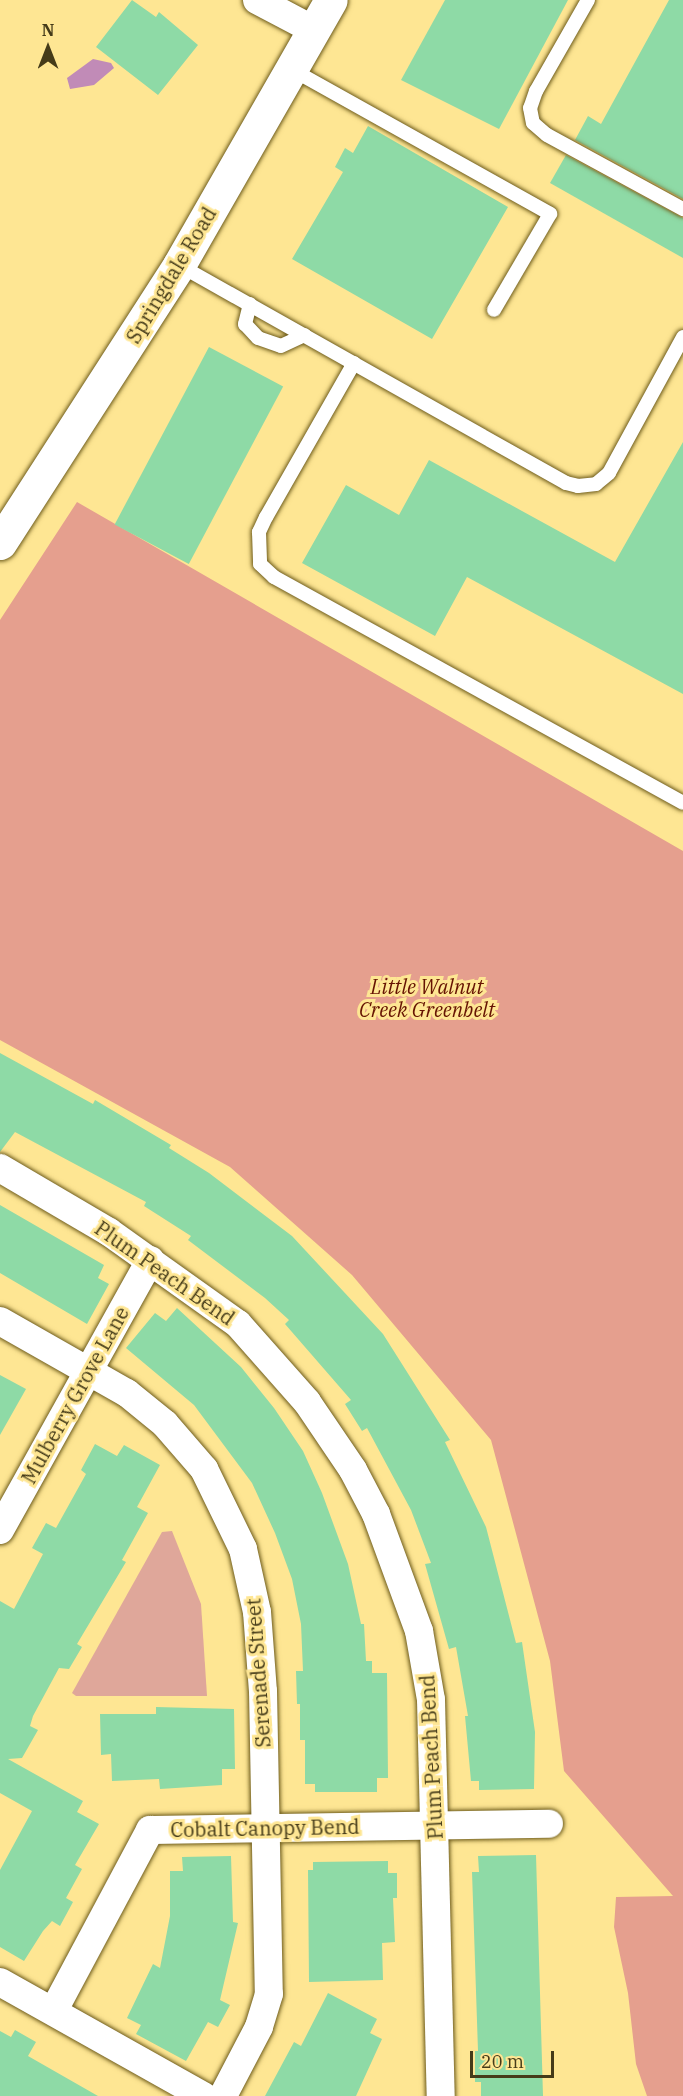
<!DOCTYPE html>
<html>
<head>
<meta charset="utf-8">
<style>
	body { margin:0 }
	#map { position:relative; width:683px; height:2096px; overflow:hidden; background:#fee693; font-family:"IBM Plex Serif",serif }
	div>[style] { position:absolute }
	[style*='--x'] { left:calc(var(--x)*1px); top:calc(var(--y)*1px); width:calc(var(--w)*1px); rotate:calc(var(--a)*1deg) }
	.green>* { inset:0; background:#dfa79a }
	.forest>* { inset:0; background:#e59f8e }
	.water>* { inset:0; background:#c18bb7 }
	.building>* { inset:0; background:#8edaa6; transform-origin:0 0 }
	.roads { filter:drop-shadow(0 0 2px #6e5c1c) drop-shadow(0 0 2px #6e5c1c) }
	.service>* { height:14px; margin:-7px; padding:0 7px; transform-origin:7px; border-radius:7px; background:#fff }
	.minor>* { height:28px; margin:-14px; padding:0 14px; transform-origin:14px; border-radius:14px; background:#fff }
	.secondary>* { height:33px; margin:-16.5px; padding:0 16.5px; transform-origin:16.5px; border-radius:16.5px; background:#fff }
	span { translate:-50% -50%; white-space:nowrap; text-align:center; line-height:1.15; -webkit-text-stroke:6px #fee693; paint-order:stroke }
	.street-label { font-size:20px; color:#453b19 }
	.park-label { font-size:20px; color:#661302; font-style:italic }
	.north { position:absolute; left:18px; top:18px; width:60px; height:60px; -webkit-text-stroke:4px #fee693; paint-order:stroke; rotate:0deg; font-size:16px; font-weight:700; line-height:24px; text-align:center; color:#453b19 }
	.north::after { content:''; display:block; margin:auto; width:21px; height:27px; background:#453b19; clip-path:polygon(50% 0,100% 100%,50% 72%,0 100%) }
	.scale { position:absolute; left:470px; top:2051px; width:84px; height:27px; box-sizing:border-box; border:3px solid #453b19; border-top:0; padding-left:8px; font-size:18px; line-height:21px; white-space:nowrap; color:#453b19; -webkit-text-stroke:4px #fee693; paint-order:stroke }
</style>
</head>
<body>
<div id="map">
	<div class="green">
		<i style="clip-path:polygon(172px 1531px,201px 1604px,207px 1696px,76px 1696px,72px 1693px,162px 1532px)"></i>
	</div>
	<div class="forest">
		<i style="clip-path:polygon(77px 502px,683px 851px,683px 2096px,647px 2096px,636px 2064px,628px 1993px,614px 1927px,616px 1897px,673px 1896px,564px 1771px,550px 1661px,491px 1440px,352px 1275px,230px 1167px,0 1040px,0 620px)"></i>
	</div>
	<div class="water">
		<i style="clip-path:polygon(93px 59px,111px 63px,114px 68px,94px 85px,70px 89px,67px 78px)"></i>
	</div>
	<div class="building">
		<i style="clip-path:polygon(132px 0,156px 17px,159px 12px,198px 45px,158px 95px,96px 47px)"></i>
		<i style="clip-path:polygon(445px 0,568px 0,499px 129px,401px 80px)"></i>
		<i style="clip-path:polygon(669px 0,683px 0,683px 199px,575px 140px,588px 116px,601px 124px)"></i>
		<i style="clip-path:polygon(368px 126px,508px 207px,432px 339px,292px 259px,343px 172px,335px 167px,345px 148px,353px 153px)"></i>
		<i style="clip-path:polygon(566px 155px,683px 218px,683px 258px,550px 183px)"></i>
		<i style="left:209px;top:347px;width:84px;height:201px;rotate:28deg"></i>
		<i style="clip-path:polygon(683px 442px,683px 694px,467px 577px,435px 636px,302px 563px,346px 485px,399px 515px,429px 460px,615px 562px)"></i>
		<i style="clip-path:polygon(0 1053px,93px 1104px,95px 1100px,171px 1145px,169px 1148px,209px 1173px,292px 1236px,383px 1334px,450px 1440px,445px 1442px,486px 1527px,516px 1643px,522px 1642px,535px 1732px,534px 1789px,479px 1790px,479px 1781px,471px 1781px,465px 1716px,468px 1716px,456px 1647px,449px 1649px,425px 1564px,431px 1563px,411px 1510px,367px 1428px,362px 1431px,345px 1404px,351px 1400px,285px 1324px,289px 1320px,265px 1298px,188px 1240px,191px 1236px,144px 1206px,146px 1202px,15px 1132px,0 1152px)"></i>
		<i style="clip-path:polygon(0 1205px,104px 1265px,98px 1278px,109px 1284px,87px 1324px,0 1273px)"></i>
		<i style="clip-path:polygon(177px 1308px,241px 1367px,274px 1408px,303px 1451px,322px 1493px,348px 1564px,361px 1624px,364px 1624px,366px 1661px,372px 1661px,372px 1673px,387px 1673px,388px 1778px,377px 1778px,377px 1792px,315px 1792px,315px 1784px,305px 1784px,305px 1740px,300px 1740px,300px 1704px,297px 1704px,296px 1671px,303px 1671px,301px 1624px,292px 1579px,275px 1533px,252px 1483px,194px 1405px,126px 1348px,155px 1313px,166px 1321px)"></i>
		<i style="clip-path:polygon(0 1375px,26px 1389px,0 1435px)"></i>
		<i style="clip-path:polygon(95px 1444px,117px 1456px,124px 1445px,160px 1465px,137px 1507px,148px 1513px,122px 1560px,126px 1562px,77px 1644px,82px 1647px,69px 1669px,59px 1668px,33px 1716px,30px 1726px,38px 1730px,22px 1758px,8px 1759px,83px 1801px,77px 1812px,99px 1824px,75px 1865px,82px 1869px,66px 1898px,73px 1902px,60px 1926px,52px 1921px,43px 1931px,24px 1961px,0 1947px,0 1870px,32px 1811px,0 1793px,0 1601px,14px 1609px,43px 1554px,32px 1548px,46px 1523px,56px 1528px,86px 1474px,81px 1470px)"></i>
		<i style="clip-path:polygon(156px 1707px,234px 1709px,235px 1769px,222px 1769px,222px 1785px,160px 1789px,159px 1779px,112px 1781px,111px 1754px,101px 1755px,100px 1714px,156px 1714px)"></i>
		<i style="clip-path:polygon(536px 1855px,543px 2096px,481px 2096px,481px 2082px,475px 2082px,475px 2051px,478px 2051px,472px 1872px,479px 1872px,478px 1856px)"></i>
		<i style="clip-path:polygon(231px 1856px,233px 1922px,238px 1923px,220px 2000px,230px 2005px,218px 2027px,208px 2022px,186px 2061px,136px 2034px,141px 2025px,127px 2018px,153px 1964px,160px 1968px,170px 1916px,170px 1871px,183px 1871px,182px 1857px)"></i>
		<i style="clip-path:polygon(388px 1861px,388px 1873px,397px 1873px,397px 1898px,393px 1898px,395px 1942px,382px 1943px,383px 1980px,309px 1982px,308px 1870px,313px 1870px,313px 1862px)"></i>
		<i style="clip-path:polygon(328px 1993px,377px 2019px,370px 2033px,382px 2039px,356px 2096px,265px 2096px,294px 2042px,301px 2046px)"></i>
		<i style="clip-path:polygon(15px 2030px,36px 2042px,28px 2056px,98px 2096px,0 2096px,0 2031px,11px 2037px)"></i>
	</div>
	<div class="roads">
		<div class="service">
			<i style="--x:588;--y:0;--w:105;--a:119.7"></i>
			<i style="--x:536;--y:91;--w:18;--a:109"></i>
			<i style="--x:530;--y:108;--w:15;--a:79"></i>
			<i style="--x:533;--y:123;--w:18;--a:41"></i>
			<i style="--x:547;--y:135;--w:155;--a:28.6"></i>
			<i style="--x:291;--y:69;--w:297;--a:29.2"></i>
			<i style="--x:550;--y:214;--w:111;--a:120.3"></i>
			<i style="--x:179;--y:265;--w:444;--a:29.4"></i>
			<i style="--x:566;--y:483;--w:12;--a:14"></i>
			<i style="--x:578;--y:486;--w:18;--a:-6"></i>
			<i style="--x:596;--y:484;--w:17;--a:-40"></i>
			<i style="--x:609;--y:473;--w:155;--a:-61.4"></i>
			<i style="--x:250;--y:304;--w:21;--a:104"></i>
			<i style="--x:245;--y:324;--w:19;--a:47"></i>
			<i style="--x:258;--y:338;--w:24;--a:19"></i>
			<i style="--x:281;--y:346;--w:26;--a:-25"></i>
			<i style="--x:354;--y:363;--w:177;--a:119.7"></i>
			<i style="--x:266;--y:517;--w:17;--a:115"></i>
			<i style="--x:259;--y:532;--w:32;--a:88"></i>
			<i style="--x:260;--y:564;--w:19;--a:43"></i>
			<i style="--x:274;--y:577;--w:467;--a:28.9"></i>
		</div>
		<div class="minor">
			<i style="--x:257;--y:0;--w:64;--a:27.8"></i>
			<i style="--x:0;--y:1168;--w:126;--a:30.4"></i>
			<i style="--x:109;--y:1232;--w:158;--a:35.5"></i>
			<i style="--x:238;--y:1324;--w:104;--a:48.5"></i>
			<i style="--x:307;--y:1402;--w:82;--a:55.9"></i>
			<i style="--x:353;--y:1470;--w:50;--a:62.4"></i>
			<i style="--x:376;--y:1514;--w:125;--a:69.8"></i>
			<i style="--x:419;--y:1631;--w:70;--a:80.1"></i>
			<i style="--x:431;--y:1700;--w:396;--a:88.6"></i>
			<i style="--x:0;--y:1321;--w:146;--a:29.6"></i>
			<i style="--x:127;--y:1393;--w:49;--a:39.2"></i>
			<i style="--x:165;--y:1424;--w:60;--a:49.1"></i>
			<i style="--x:204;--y:1469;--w:89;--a:64"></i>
			<i style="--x:243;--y:1549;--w:65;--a:77.5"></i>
			<i style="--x:257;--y:1612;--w:79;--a:85.7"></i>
			<i style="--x:263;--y:1691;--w:303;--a:88.9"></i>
			<i style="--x:269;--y:1994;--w:34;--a:107"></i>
			<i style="--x:259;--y:2027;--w:78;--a:117.6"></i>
			<i style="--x:0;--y:1530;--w:309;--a:-60.9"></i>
			<i style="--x:0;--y:1982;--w:233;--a:29.3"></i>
			<i style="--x:54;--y:2010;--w:204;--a:-61.9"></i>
			<i style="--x:150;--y:1830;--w:399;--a:-0.9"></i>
		</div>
		<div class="secondary">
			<i style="--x:0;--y:543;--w:331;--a:-57.2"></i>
			<i style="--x:179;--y:265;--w:305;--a:-60.2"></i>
		</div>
	</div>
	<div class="street-label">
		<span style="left:171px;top:275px;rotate:-59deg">Springdale Road</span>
		<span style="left:165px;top:1273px;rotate:35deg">Plum Peach Bend</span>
		<span style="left:75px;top:1395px;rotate:-61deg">Mulberry Grove Lane</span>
		<span style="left:258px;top:1673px;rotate:-94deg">Serenade Street</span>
		<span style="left:431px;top:1757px;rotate:-93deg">Plum Peach Bend</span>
		<span style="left:265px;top:1828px;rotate:-1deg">Cobalt Canopy Bend</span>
	</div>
	<div class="park-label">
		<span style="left:427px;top:998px">Little Walnut<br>Creek Greenbelt</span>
	</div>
	<div class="north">N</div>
	<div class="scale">20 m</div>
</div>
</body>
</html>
